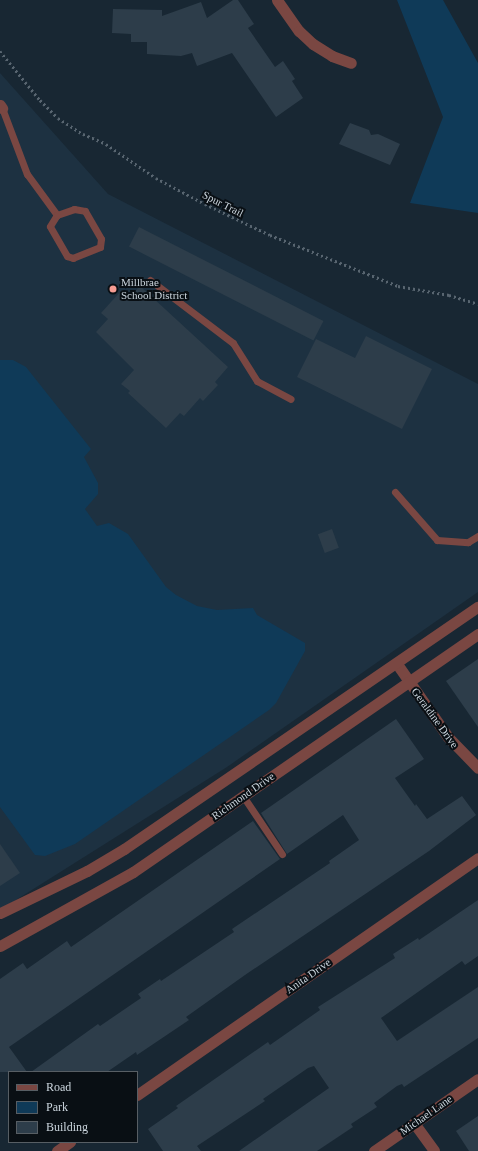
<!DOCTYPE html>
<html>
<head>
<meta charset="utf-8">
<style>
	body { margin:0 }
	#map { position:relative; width:478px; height:1151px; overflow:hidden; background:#182733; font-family:Georgia,serif }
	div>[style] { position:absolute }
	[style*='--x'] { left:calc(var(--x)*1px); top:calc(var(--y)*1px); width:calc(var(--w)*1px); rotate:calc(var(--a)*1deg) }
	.built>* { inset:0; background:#1d3141 }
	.green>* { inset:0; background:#0f3a58 }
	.building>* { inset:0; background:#2d3d4a; transform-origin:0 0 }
	.path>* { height:2.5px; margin-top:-1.25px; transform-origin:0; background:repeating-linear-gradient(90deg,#586570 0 2px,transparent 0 5px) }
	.service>* { height:7px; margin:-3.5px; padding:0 3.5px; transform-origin:3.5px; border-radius:3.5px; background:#7a4742 }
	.minor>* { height:11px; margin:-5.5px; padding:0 5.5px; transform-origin:5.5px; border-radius:5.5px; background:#7a4742 }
	.dots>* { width:11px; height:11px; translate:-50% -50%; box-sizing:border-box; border:2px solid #090f14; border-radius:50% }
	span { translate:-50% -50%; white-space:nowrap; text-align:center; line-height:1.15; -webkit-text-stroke:4px #090f14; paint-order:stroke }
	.street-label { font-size:11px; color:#cbd5dd }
	.poi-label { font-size:11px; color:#cbd5dd }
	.left { translate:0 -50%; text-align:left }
	.legend { position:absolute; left:8px; top:1071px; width:130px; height:72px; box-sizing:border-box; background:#090f14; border:1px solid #575e64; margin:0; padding:5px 7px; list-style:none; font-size:12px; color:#cbd5dd }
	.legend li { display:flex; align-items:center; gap:8px; height:20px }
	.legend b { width:20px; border:1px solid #575e64 }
</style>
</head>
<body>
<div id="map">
	<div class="built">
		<i style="clip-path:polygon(0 73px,108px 194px,478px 384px,478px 592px,227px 767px,0 910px)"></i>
	</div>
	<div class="green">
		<i style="clip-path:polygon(397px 0,443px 0,478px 63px,478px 213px,410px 203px,443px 117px)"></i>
		<i style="clip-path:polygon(0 360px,13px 360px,26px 367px,91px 449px,84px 457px,98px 483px,98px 494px,85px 509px,97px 526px,109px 523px,128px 534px,166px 587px,176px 595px,197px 606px,217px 610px,253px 608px,257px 615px,305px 643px,305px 651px,276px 703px,269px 710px,75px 844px,45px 856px,35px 855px,0 807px)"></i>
	</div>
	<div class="building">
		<i style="clip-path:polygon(233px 0,238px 0,254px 24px,248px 28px,275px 67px,283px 61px,295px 79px,292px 81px,303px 98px,276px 117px,232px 53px,197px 66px,192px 53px,181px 56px,147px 54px,147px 42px,131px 42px,131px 34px,112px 33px,113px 9px,162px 10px,162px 16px,201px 2px,207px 18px)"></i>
		<i style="clip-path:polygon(350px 123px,369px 130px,371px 135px,378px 134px,400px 144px,390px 165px,339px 144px)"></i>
		<i style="left:139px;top:227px;width:207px;height:22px;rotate:27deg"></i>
		<i style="clip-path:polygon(140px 286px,228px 367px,215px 382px,218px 385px,203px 401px,200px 398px,184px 416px,180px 413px,166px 428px,128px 393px,130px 391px,121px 384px,134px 370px,96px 332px,108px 319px,101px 313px,120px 292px,128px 299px)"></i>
		<i style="clip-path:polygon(366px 336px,432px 369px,402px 429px,297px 377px,316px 339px,355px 358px)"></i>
		<i style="left:332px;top:529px;width:20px;height:15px;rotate:70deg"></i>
		<i style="clip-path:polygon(478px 659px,478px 727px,446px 681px)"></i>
		<i style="clip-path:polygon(396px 719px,424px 759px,395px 778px,415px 806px,416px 804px,427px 819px,462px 796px,476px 815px,429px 851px,245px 975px,186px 1017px,189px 1020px,137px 1055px,136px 1052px,107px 1072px,31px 1072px,98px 1024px,100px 1026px,141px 998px,138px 994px,160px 979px,161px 981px,234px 932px,232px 929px,330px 863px,329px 861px,359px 840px,343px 815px,287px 854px,261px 813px)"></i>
		<i style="clip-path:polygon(253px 821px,280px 859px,9px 1047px,27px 1072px,0 1072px,0 979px,23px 963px,27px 969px,67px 941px,71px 947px)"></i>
		<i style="clip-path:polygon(0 844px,20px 873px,0 886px)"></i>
		<i style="clip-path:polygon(478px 900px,478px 956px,465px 965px,462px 961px,381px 1018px,397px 1041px,478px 987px,478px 1038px,404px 1087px,402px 1084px,397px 1086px,374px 1103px,377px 1107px,351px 1124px,353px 1127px,317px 1151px,239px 1151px,329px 1088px,314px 1066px,308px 1068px,263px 1099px,265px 1101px,197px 1146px,201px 1151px,163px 1151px,148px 1129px,178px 1108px,176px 1106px,268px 1042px,270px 1045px,320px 1010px,318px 1007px,395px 958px,393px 954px,418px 938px,419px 940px)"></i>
		<i style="clip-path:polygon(478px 1116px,478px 1151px,469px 1151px,456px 1131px)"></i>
	</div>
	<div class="path">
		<i style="--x:0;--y:51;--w:63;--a:50.8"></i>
		<i style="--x:40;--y:100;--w:25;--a:45"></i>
		<i style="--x:58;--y:118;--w:30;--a:33"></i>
		<i style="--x:83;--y:134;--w:25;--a:23"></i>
		<i style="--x:106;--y:144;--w:60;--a:34.2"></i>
		<i style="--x:156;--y:178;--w:55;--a:28"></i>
		<i style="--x:205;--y:204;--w:72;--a:25.5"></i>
		<i style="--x:270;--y:235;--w:138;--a:21.7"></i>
		<i style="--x:398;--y:286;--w:52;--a:10"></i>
		<i style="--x:449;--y:295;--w:30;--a:17"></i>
	</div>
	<div class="service">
		<i style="--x:2;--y:108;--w:71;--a:69.3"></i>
		<i style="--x:27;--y:174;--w:51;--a:53.8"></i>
		<i style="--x:74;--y:209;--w:11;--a:10"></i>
		<i style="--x:85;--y:211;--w:32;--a:60"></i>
		<i style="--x:101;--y:239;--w:8;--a:97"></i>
		<i style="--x:100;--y:247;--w:29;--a:158"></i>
		<i style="--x:73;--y:258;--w:6;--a:-162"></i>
		<i style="--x:67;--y:256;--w:34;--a:-120"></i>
		<i style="--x:50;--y:226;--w:13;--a:-58"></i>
		<i style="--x:57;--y:215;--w:18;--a:-19"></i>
		<i style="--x:150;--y:280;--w:104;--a:37.2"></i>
		<i style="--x:233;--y:343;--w:45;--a:57.7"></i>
		<i style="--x:257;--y:381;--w:38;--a:28"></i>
		<i style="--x:395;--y:492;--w:64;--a:48.8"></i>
		<i style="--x:437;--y:540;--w:31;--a:4"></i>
		<i style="--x:468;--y:542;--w:12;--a:-31"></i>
		<i style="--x:243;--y:796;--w:70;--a:56.1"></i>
	</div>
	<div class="minor">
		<i style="--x:277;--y:0;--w:38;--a:55"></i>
		<i style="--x:299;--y:31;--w:19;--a:43"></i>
		<i style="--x:313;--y:44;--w:22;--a:32"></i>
		<i style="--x:332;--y:56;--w:20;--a:20"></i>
		<i style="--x:0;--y:105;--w:4;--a:56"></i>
		<i style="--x:397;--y:664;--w:89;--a:55.1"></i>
		<i style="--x:448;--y:737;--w:43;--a:45.9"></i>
		<i style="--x:0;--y:913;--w:97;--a:-25.8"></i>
		<i style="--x:87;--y:871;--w:43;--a:-30.7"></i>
		<i style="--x:124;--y:849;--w:429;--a:-34.4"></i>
		<i style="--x:0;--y:946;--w:152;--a:-29.1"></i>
		<i style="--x:133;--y:872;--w:419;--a:-34.6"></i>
		<i style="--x:137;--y:1095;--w:415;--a:-34.8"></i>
		<i style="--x:414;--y:1123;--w:34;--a:54"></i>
		<i style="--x:57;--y:1151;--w:16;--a:-35"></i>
		<i style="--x:374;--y:1151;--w:126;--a:-34.7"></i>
	</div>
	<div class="dots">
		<i style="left:113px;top:289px;background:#f59c93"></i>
	</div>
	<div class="street-label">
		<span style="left:223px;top:204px;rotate:27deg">Spur Trail</span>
		<span style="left:435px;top:718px;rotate:54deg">Geraldine Drive</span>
		<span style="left:243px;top:796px;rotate:-35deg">Richmond Drive</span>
		<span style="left:308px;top:976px;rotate:-35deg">Anita Drive</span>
		<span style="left:426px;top:1115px;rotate:-35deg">Michael Lane</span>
	</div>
	<div class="poi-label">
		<span class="left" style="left:121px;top:289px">Millbrae<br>School District</span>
	</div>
	<ul class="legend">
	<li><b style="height:5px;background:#7a4742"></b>Road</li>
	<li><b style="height:11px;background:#0f3a58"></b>Park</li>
	<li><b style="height:11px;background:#2d3d4a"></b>Building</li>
	</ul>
</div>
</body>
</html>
